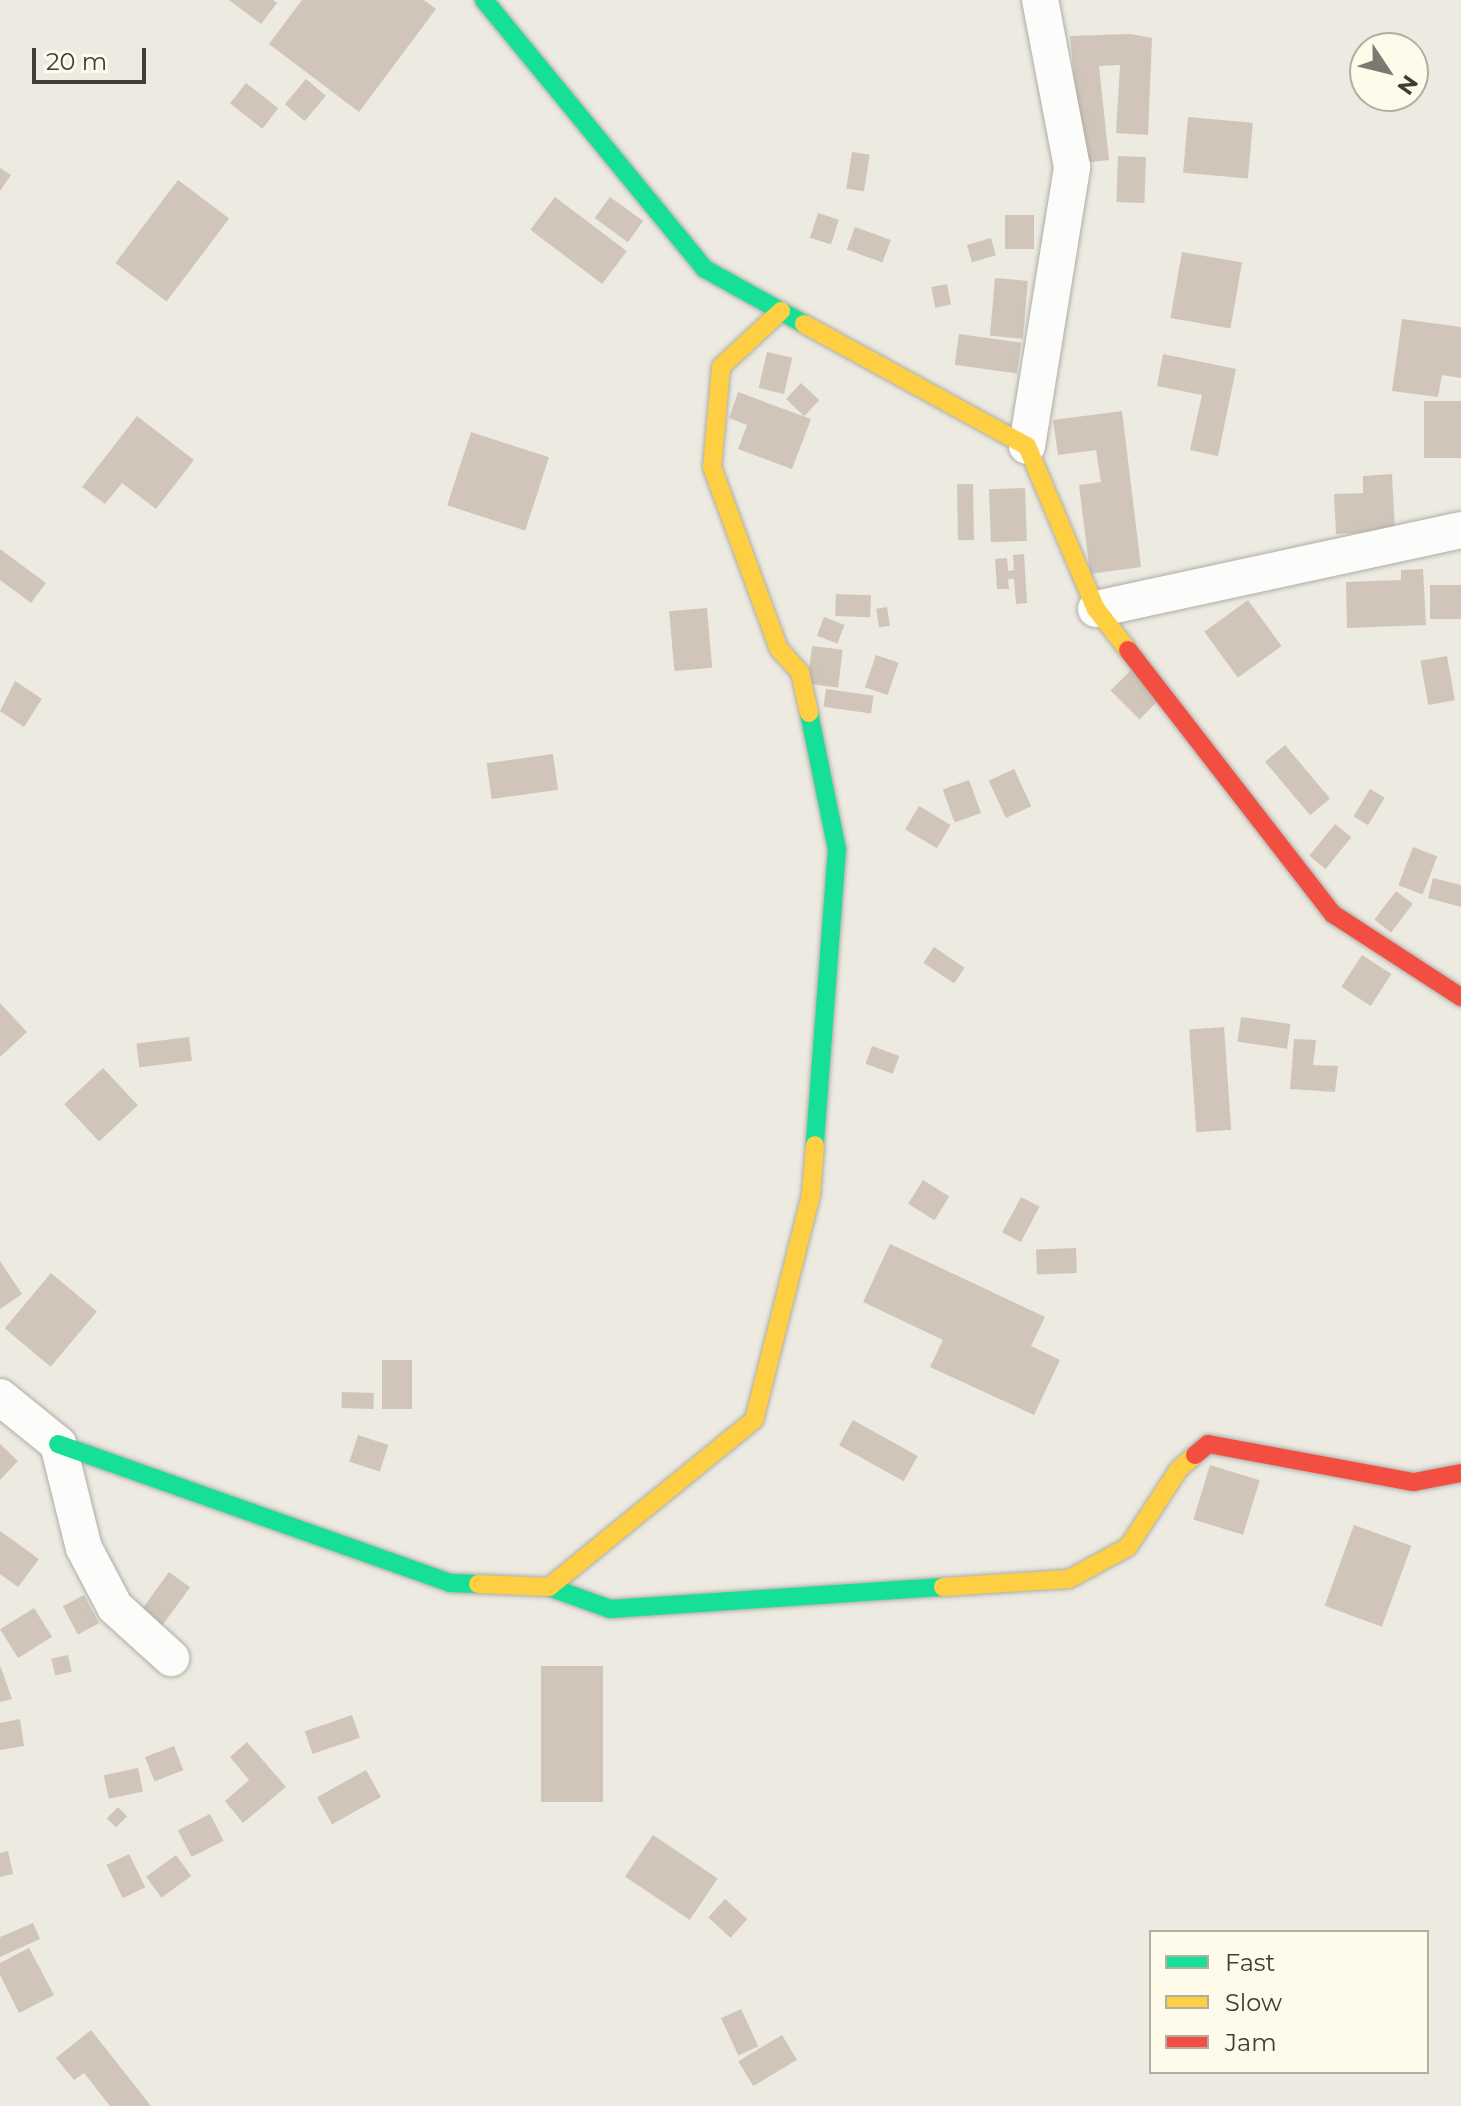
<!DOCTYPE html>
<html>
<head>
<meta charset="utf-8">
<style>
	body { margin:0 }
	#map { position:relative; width:1461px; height:2106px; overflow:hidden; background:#eceae1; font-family:Montserrat,sans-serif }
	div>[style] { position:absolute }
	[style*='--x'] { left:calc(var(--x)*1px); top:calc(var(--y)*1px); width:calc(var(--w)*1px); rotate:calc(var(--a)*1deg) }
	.building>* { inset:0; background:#d1c5ba; transform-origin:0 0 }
	.roads { filter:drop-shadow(0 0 2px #aeaea7) drop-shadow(0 0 2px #aeaea7) }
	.street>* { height:36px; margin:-18px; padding:0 18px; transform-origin:18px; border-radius:18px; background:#fcfcfa }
	.fast>* { height:18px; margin:-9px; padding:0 9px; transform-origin:9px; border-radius:9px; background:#16e098 }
	.slow>* { height:18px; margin:-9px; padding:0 9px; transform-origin:9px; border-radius:9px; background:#ffcf43 }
	.jam>* { height:18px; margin:-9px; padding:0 9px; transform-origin:9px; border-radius:9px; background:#f24e42 }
	span { translate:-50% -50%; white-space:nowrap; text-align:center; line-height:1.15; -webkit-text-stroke:7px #fefbea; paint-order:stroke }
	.legend { position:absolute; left:1149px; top:1930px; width:280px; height:144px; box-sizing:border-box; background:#fefbea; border:2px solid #b1afa2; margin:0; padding:10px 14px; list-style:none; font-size:24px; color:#3e3d36 }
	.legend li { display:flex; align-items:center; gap:16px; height:40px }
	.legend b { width:40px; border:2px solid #b1afa2 }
	.north { position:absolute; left:1349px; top:32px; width:80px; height:80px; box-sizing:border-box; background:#fefbea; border:2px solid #b1afa2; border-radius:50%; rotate:125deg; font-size:22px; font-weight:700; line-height:32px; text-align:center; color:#3e3d36 }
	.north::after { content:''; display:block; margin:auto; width:28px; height:36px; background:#7b7a72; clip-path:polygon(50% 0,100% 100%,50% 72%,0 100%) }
	.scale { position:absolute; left:32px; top:48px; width:114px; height:36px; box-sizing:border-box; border:4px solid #3e3d36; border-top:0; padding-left:10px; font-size:24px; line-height:28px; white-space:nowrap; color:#3e3d36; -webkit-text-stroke:6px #fefbea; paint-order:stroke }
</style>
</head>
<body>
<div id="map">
	<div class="building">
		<i style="clip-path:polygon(229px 0,273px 0,277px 3px,261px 24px)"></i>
		<i style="clip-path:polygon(302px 0,424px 0,436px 9px,359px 112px,269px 44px)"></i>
		<i style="clip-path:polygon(1131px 34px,1152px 38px,1148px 135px,1116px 133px,1120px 65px,1099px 66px,1109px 160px,1083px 163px,1070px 36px)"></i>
		<i style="left:306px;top:79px;width:26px;height:33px;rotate:40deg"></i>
		<i style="left:246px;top:83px;width:41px;height:26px;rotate:38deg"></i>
		<i style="left:1188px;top:117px;width:65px;height:56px;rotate:5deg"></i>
		<i style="left:852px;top:152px;width:18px;height:37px;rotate:9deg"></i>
		<i style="left:1118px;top:156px;width:28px;height:46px;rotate:2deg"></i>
		<i style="clip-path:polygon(0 168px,11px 175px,0 191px)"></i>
		<i style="left:178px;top:180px;width:64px;height:104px;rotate:37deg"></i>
		<i style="left:555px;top:197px;width:90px;height:41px;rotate:37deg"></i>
		<i style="left:610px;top:197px;width:41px;height:26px;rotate:36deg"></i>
		<i style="left:818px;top:213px;width:22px;height:26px;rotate:18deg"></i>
		<i style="left:1034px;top:215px;width:34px;height:29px;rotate:90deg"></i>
		<i style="left:855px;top:227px;width:38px;height:24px;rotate:20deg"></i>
		<i style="left:991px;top:238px;width:18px;height:25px;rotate:74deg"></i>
		<i style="left:1182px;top:252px;width:61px;height:67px;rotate:10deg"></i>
		<i style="left:995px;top:278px;width:33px;height:58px;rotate:5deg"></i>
		<i style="left:947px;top:284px;width:21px;height:16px;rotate:79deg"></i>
		<i style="clip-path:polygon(1402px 319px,1461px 327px,1461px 378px,1442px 375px,1438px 397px,1392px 391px)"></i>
		<i style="left:959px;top:334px;width:63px;height:31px;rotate:8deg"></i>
		<i style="left:767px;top:352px;width:26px;height:37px;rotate:13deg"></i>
		<i style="clip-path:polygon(1163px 354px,1236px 369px,1218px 456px,1190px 450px,1202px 395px,1157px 386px)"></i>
		<i style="left:801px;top:383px;width:25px;height:22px;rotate:43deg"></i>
		<i style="clip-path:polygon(738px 392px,811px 419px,792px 469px,738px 449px,747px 425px,729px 418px)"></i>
		<i style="left:1424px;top:401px;width:37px;height:57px"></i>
		<i style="clip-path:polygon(1122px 411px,1141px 567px,1090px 574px,1079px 485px,1101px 482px,1096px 450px,1058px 455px,1053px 420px)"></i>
		<i style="clip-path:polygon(137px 416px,194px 460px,156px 509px,122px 483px,105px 504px,82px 487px)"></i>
		<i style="left:471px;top:432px;width:82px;height:77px;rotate:18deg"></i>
		<i style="clip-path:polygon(1392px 474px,1395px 531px,1336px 534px,1334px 494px,1363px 493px,1363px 476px)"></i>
		<i style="left:973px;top:484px;width:56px;height:16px;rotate:89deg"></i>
		<i style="left:1025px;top:488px;width:53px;height:36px;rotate:88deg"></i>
		<i style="clip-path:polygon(0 549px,46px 583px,31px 603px,0 580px)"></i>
		<i style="clip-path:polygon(1024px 554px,1027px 603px,1016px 604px,1014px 579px,1008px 579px,1009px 589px,997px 589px,995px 559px,1007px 558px,1008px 571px,1014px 570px,1013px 555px)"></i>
		<i style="clip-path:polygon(1423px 569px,1426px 625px,1347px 628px,1346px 582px,1401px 580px,1401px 570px)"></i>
		<i style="left:1461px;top:585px;width:34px;height:31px;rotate:90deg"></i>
		<i style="left:836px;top:594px;width:35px;height:22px;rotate:2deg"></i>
		<i style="left:1248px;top:600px;width:57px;height:54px;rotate:54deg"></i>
		<i style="left:887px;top:607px;width:19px;height:11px;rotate:81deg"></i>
		<i style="left:707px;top:608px;width:60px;height:38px;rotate:85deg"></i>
		<i style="left:824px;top:617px;width:22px;height:20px;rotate:21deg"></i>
		<i style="left:812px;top:646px;width:31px;height:38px;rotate:7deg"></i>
		<i style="left:876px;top:655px;width:24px;height:34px;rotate:19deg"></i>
		<i style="left:1447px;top:656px;width:45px;height:27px;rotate:80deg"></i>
		<i style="left:1131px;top:670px;width:41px;height:29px;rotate:45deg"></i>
		<i style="clip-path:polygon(15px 681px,42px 699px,24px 727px,0 711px)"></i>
		<i style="left:826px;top:689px;width:48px;height:18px;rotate:8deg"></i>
		<i style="left:1285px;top:745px;width:70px;height:26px;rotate:50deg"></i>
		<i style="left:553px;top:754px;width:36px;height:67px;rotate:82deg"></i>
		<i style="left:1014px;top:769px;width:41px;height:28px;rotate:65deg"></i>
		<i style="left:969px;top:780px;width:35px;height:28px;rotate:70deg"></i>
		<i style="left:1370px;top:789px;width:17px;height:32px;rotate:31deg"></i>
		<i style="left:919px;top:806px;width:37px;height:27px;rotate:31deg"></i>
		<i style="left:1335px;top:824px;width:21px;height:41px;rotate:39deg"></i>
		<i style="left:1413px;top:847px;width:26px;height:41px;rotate:21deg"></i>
		<i style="clip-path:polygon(1433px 878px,1461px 885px,1461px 907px,1428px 898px)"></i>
		<i style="left:1396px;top:891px;width:21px;height:36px;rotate:37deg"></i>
		<i style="left:934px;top:947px;width:37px;height:19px;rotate:34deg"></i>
		<i style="left:1362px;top:955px;width:35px;height:38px;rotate:33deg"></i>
		<i style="clip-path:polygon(0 1003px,27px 1032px,0 1057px)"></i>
		<i style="left:1241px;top:1017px;width:50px;height:25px;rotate:8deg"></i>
		<i style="left:1224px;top:1027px;width:103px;height:35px;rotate:86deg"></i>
		<i style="left:189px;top:1037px;width:24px;height:53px;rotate:83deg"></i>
		<i style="clip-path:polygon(1294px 1039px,1316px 1040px,1313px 1065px,1338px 1066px,1335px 1092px,1290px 1089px)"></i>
		<i style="left:872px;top:1046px;width:29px;height:19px;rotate:20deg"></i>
		<i style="left:103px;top:1068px;width:51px;height:53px;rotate:47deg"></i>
		<i style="left:923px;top:1180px;width:31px;height:28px;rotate:32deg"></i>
		<i style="left:1021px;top:1197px;width:21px;height:40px;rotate:28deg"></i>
		<i style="clip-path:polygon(890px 1244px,1045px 1317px,1031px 1346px,1060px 1360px,1034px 1415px,930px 1367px,943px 1340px,863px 1302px)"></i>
		<i style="left:1076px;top:1248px;width:25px;height:40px;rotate:88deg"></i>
		<i style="clip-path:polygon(0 1261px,22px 1294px,0 1309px)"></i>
		<i style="left:51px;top:1273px;width:60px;height:72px;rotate:40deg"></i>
		<i style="left:382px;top:1360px;width:30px;height:49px"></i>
		<i style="left:342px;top:1392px;width:32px;height:16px;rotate:2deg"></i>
		<i style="left:853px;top:1420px;width:74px;height:29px;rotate:29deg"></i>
		<i style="left:358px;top:1435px;width:32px;height:28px;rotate:18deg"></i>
		<i style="clip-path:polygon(0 1444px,18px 1461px,0 1480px)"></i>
		<i style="left:1210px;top:1465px;width:52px;height:57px;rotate:17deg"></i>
		<i style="left:1354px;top:1525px;width:61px;height:86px;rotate:20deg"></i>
		<i style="clip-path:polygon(0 1531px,39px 1559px,18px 1587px,0 1574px)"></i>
		<i style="left:169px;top:1572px;width:26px;height:50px;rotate:36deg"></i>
		<i style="left:84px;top:1595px;width:32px;height:24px;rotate:62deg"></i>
		<i style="left:34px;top:1608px;width:34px;height:40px;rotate:58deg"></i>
		<i style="left:68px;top:1655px;width:17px;height:17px;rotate:77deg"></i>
		<i style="clip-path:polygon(0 1665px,12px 1699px,0 1702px)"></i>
		<i style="left:541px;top:1666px;width:62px;height:136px"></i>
		<i style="left:352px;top:1715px;width:24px;height:50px;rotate:71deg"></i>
		<i style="clip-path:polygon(20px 1719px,24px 1746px,0 1750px,0 1723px)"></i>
		<i style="clip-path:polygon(247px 1742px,286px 1787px,243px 1823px,225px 1801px,249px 1780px,230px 1757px)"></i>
		<i style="left:174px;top:1746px;width:26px;height:31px;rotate:69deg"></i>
		<i style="left:138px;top:1768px;width:24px;height:35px;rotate:78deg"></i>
		<i style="left:366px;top:1770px;width:31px;height:56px;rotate:61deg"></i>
		<i style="left:118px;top:1807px;width:13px;height:16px;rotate:45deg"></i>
		<i style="left:210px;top:1814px;width:30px;height:36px;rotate:63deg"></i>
		<i style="left:653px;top:1835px;width:78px;height:50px;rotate:34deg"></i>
		<i style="clip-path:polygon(8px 1851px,13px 1874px,0 1877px,0 1853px)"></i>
		<i style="left:129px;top:1854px;width:37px;height:25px;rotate:64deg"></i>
		<i style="left:176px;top:1855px;width:26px;height:37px;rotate:54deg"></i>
		<i style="left:725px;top:1899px;width:30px;height:25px;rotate:42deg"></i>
		<i style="clip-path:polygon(33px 1923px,40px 1939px,0 1957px,0 1937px)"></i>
		<i style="clip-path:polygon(29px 1948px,54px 1995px,19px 2013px,0 1975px,0 1963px)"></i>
		<i style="left:741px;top:2009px;width:41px;height:22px;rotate:65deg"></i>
		<i style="clip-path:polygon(91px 2030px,151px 2106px,110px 2106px,84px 2073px,74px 2080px,56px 2058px)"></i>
		<i style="left:782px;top:2035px;width:29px;height:51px;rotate:59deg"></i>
	</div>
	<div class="roads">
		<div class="street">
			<i style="--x:1027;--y:446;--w:283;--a:-80.8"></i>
			<i style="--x:1072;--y:167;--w:170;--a:-100.8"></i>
			<i style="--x:1096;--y:609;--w:373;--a:-12.2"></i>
			<i style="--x:0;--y:1397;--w:75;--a:39"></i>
			<i style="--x:58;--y:1444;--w:107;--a:76"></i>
			<i style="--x:84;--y:1548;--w:67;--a:62.3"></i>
			<i style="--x:115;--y:1607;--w:76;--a:42.3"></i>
		</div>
		<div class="fast">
			<i style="--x:484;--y:0;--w:348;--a:50.6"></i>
			<i style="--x:705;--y:269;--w:113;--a:29.1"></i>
			<i style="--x:809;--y:713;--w:139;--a:78.4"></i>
			<i style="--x:837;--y:849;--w:297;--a:94.3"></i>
			<i style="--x:58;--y:1444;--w:416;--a:19.5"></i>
			<i style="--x:450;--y:1583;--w:28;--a:2"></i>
			<i style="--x:549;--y:1587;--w:65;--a:19.8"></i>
			<i style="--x:610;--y:1609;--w:334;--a:-3.8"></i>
		</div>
		<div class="slow">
			<i style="--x:781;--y:311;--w:82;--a:137"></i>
			<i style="--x:721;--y:367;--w:100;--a:95.1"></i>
			<i style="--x:712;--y:467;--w:194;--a:69.8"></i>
			<i style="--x:779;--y:649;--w:31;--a:48"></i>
			<i style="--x:800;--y:672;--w:42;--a:77.6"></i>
			<i style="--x:804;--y:324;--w:254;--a:28.7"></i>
			<i style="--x:1027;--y:446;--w:177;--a:67.1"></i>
			<i style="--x:1096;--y:609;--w:52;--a:52"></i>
			<i style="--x:478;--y:1584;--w:71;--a:2.4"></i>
			<i style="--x:549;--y:1587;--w:264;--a:-39.2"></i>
			<i style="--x:754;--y:1420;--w:233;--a:-75.8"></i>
			<i style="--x:811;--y:1194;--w:49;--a:-85.3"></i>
			<i style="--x:943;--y:1587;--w:126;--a:-3.6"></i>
			<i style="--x:1069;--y:1579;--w:67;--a:-28.5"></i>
			<i style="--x:1128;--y:1547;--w:93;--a:-56.8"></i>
			<i style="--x:1179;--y:1469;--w:21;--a:-41"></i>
		</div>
		<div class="jam">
			<i style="--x:1128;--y:650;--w:334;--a:52.2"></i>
			<i style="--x:1333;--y:914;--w:153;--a:33"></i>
			<i style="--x:1195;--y:1455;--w:17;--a:-40"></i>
			<i style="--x:1208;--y:1444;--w:209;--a:10.5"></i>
			<i style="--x:1414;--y:1482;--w:48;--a:-10.8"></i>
		</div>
	</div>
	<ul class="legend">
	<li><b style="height:10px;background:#16e098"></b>Fast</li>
	<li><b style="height:10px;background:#ffcf43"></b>Slow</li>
	<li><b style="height:10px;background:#f24e42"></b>Jam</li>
	</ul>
	<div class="north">N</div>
	<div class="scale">20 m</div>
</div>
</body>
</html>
